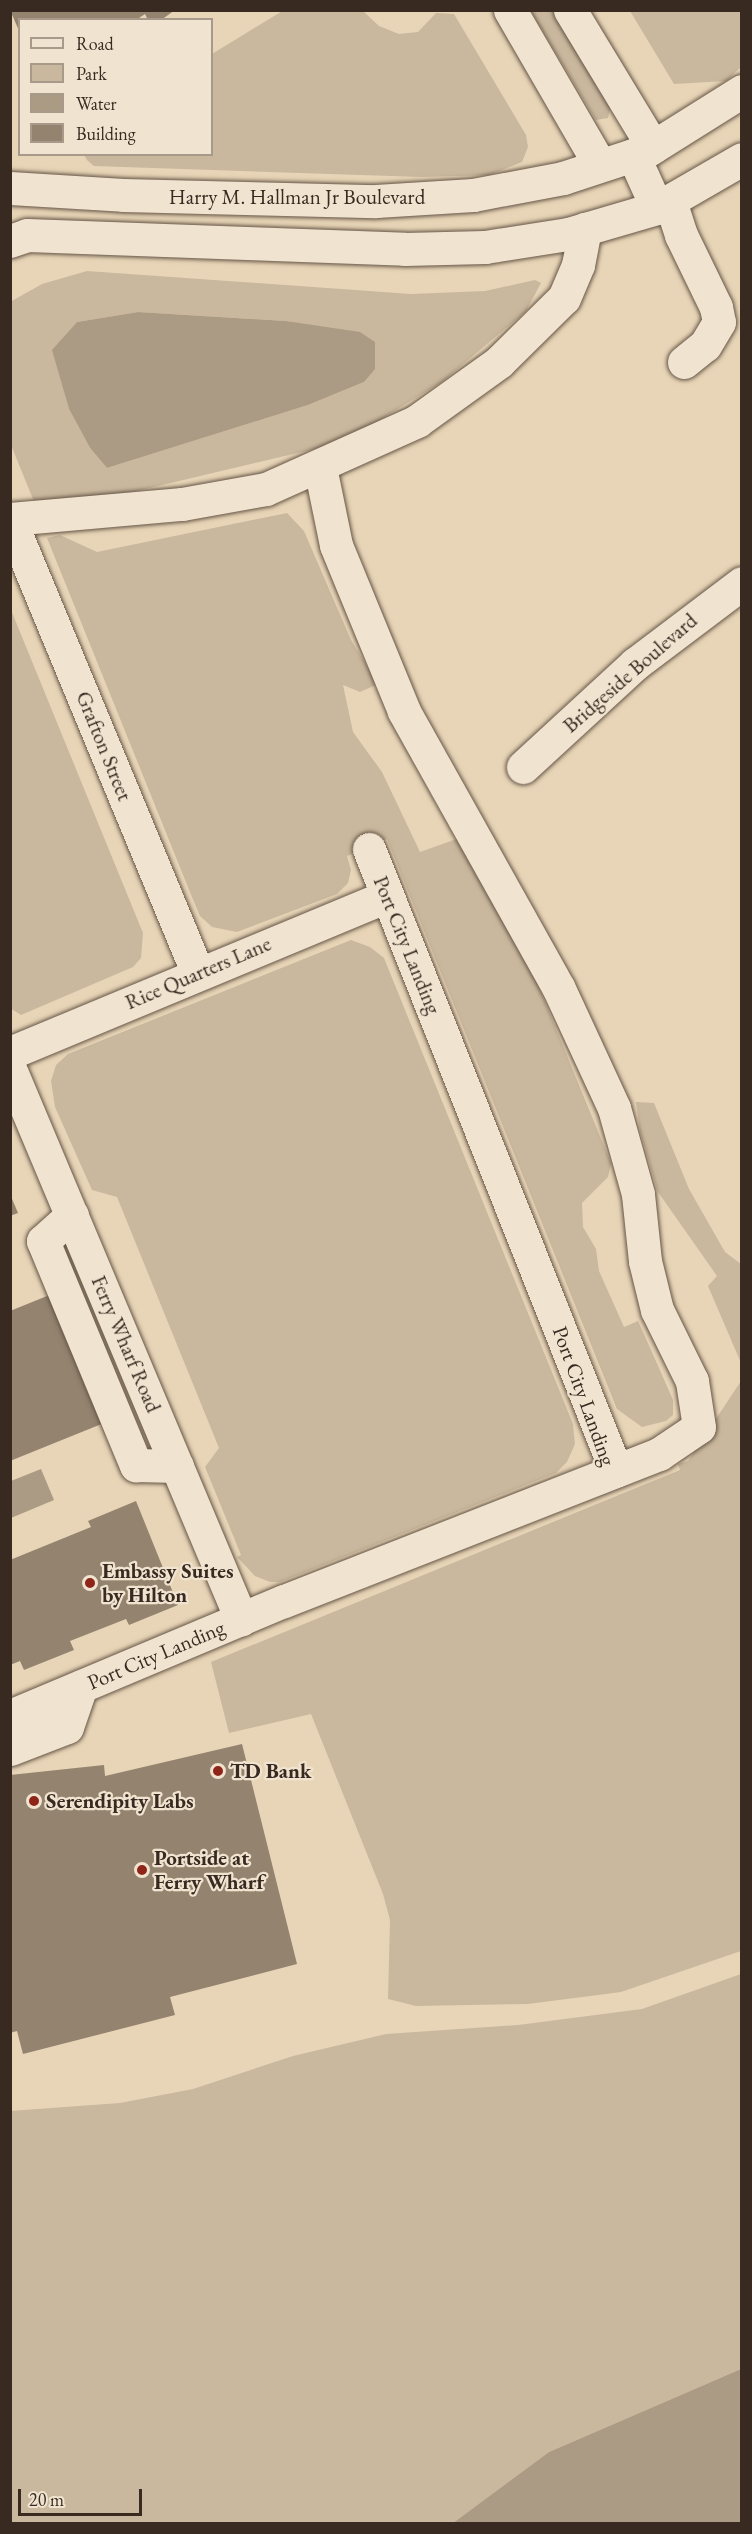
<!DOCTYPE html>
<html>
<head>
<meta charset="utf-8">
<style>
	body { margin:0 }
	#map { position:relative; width:752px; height:2534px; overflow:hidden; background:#e8d5b7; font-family:"EB Garamond",serif }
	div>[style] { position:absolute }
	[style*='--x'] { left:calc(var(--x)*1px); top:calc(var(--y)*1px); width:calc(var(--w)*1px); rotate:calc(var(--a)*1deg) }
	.green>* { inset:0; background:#cab89e }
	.water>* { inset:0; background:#ac9b84 }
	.building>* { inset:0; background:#94836f }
	.roads { filter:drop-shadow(0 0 2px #655546) drop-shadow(0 0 2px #655546) }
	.minor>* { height:33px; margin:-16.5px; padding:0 16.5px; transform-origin:16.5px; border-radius:16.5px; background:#f0e4d0 }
	.dots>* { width:16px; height:16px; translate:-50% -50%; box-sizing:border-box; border:3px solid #f0e4d0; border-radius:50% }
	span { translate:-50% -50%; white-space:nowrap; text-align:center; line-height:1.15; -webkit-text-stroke:4.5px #f0e4d0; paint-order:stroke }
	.street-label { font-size:21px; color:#392a21 }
	.poi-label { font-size:21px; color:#392a21; font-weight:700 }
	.left { translate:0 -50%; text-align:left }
	.frame { position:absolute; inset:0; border:12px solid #392a21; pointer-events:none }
	.legend { position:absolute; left:18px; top:18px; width:195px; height:138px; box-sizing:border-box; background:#f0e4d0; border:2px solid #a79a8a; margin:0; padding:8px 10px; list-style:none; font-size:18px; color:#392a21 }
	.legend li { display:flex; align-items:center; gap:12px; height:30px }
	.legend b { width:30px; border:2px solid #a79a8a }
	.scale { position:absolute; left:18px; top:2489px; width:124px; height:27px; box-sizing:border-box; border:3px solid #392a21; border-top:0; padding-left:8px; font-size:18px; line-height:21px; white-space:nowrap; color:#392a21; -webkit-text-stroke:4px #f0e4d0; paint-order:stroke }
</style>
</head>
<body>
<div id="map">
	<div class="green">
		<i style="clip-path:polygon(284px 10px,363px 11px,379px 26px,399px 34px,418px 32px,436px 13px,454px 14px,526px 135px,528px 147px,522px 162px,489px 175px,421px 177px,94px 166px,87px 160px,84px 155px,212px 154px,212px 54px)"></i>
		<i style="clip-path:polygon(531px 11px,554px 11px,611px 105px,608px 118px,596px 120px)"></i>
		<i style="clip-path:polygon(630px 11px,741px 11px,741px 67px,726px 81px,674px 84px)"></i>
		<i style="clip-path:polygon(evenodd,87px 271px,411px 294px,485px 291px,535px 280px,541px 283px,526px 311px,443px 381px,344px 442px,99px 500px,37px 509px,11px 445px,10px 302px,42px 284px,87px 271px,138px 312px,286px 321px,322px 328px,364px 382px,308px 405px,107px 468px,90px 448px,69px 409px,53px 350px,77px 322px,138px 312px)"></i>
		<i style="clip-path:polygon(287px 513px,304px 531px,351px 640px,378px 684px,360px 692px,343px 685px,353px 732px,382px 772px,420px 852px,465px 836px,522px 946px,611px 1163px,608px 1177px,582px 1203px,583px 1227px,596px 1249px,599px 1271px,624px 1327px,638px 1321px,659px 1368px,673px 1400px,673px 1415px,666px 1421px,642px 1427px,617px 1409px,387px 839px,347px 856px,351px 870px,348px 883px,337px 894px,237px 932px,212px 927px,200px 916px,192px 897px,47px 538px,60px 535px,97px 552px)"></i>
		<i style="clip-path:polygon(11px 610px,143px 933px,141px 958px,133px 967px,21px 1015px,10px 1008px)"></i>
		<i style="clip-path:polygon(351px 940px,370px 947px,384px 958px,573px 1424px,575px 1444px,567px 1462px,556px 1473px,280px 1582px,270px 1582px,255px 1576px,237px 1557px,241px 1555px,205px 1467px,219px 1448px,117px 1197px,92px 1190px,55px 1107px,51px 1081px,56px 1065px,68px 1054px)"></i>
		<i style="clip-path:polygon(636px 1102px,654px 1103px,689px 1189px,725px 1252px,741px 1264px,741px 1363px,708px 1286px,717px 1276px,658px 1192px,640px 1131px)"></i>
		<i style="clip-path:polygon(741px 1381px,741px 1951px,621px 1992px,528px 2004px,416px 2006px,388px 1999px,390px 1920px,383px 1894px,311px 1714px,229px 1733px,211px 1662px,680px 1470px,678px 1464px,688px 1461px)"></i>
		<i style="clip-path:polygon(741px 1974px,741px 2369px,549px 2452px,453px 2523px,11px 2523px,10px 2111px,120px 2103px,193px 2089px,293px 2056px,386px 2034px,518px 2025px,642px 2009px)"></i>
	</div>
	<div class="water">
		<i style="clip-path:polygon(138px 312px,286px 321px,360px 332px,375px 342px,375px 369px,364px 382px,308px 405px,107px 468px,90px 448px,69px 409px,52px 350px,77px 322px)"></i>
		<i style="clip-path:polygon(41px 1469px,54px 1500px,11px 1518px,11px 1481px)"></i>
		<i style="clip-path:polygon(741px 2369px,741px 2523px,453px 2523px,549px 2452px)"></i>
	</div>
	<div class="building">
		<i style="clip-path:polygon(10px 10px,175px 10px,161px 20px,148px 20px,145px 14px,136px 20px,20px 20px,20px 33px)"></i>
		<i style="clip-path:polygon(10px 1194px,18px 1213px,10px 1216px)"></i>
		<i style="clip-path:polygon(52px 1294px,104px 1423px,10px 1461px,10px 1311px)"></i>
		<i style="clip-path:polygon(136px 1501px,178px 1605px,129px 1625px,126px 1619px,70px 1641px,74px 1650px,24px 1670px,20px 1661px,10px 1665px,10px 1560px,91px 1527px,88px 1521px)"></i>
		<i style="clip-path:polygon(242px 1744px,297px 1964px,170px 1997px,175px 2015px,23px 2054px,17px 2031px,10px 2033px,10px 1775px,104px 1765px,105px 1776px)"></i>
	</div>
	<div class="roads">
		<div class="minor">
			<i style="--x:510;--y:10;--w:179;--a:59.9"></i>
			<i style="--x:570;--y:10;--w:160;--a:58.8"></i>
			<i style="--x:633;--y:155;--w:58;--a:65.6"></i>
			<i style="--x:10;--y:188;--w:113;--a:3.5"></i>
			<i style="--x:123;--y:195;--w:253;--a:1.4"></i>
			<i style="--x:376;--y:201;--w:97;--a:-3.5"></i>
			<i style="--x:473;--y:195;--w:92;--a:-10.7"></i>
			<i style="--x:563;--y:178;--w:89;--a:-18.2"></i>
			<i style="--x:648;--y:150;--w:111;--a:-32.1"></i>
			<i style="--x:670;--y:201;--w:36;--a:72"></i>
			<i style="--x:681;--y:235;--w:80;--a:64.1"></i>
			<i style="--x:716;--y:307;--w:15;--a:79"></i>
			<i style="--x:719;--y:322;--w:27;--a:121"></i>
			<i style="--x:705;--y:345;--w:27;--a:141"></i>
			<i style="--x:10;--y:241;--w:18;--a:-19"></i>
			<i style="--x:27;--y:235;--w:378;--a:2.1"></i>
			<i style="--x:405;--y:249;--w:80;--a:-1.4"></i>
			<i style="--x:485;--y:247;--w:84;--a:-8.9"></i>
			<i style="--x:568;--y:234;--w:93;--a:-16.3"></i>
			<i style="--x:657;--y:208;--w:98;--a:-30"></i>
			<i style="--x:10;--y:519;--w:173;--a:-5"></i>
			<i style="--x:182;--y:504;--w:85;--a:-10.1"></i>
			<i style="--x:266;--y:489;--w:166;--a:-24.2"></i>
			<i style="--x:417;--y:421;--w:101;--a:-35.7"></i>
			<i style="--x:499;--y:362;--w:91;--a:-44.6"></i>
			<i style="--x:564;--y:298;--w:36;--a:-67"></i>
			<i style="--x:578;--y:265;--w:37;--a:-79"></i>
			<i style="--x:10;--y:520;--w:489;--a:67.5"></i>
			<i style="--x:523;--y:767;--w:152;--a:-42.6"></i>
			<i style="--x:635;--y:664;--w:134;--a:-37.1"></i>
			<i style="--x:369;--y:849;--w:669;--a:68.34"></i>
			<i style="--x:10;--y:1053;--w:408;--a:-22.6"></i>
			<i style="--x:10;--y:1069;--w:597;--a:67.22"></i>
			<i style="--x:72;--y:1215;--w:39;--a:138"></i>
			<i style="--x:43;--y:1241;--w:243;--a:67.5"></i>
			<i style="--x:136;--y:1465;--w:41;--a:1.4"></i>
			<i style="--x:10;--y:1716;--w:297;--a:-22.8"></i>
			<i style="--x:284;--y:1601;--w:403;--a:-21.4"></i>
			<i style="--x:659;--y:1454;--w:48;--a:-34"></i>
			<i style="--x:699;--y:1427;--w:47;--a:-98.7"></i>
			<i style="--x:692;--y:1381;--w:79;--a:-116.2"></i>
			<i style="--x:657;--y:1310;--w:50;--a:-103.8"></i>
			<i style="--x:645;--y:1261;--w:67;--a:-96"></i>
			<i style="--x:638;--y:1194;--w:89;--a:-105.6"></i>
			<i style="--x:614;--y:1108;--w:133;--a:-114.8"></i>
			<i style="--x:558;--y:987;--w:316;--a:-119.2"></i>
			<i style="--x:404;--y:711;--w:179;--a:-112.3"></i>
			<i style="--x:336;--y:545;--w:80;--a:-101.6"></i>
			<i style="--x:10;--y:1749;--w:61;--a:-21.1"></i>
			<i style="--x:67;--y:1727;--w:43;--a:-71.1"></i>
		</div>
	</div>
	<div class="dots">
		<i style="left:90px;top:1583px;background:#8f2418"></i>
		<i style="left:218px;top:1771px;background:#8f2418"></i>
		<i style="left:34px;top:1801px;background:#8f2418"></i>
		<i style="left:142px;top:1870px;background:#8f2418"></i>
	</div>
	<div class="street-label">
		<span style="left:297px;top:197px">Harry M. Hallman Jr Boulevard</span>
		<span style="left:630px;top:673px;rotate:-41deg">Bridgeside Boulevard</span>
		<span style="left:104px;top:746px;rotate:68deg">Grafton Street</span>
		<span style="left:407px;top:945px;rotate:68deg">Port City Landing</span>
		<span style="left:198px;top:973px;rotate:-23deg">Rice Quarters Lane</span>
		<span style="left:126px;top:1344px;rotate:67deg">Ferry Wharf Road</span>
		<span style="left:584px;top:1396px;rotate:70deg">Port City Landing</span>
		<span style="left:156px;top:1655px;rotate:-23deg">Port City Landing</span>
	</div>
	<div class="poi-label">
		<span class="left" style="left:102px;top:1583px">Embassy Suites<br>by Hilton</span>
		<span class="left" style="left:230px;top:1771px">TD Bank</span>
		<span class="left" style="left:46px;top:1801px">Serendipity Labs</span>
		<span class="left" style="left:154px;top:1870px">Portside at<br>Ferry Wharf</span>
	</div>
	<div class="frame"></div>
	<ul class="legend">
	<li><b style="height:8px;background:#f0e4d0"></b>Road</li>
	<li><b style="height:16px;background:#cab89e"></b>Park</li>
	<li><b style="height:16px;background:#ac9b84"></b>Water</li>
	<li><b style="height:16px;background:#94836f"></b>Building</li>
	</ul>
	<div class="scale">20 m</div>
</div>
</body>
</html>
